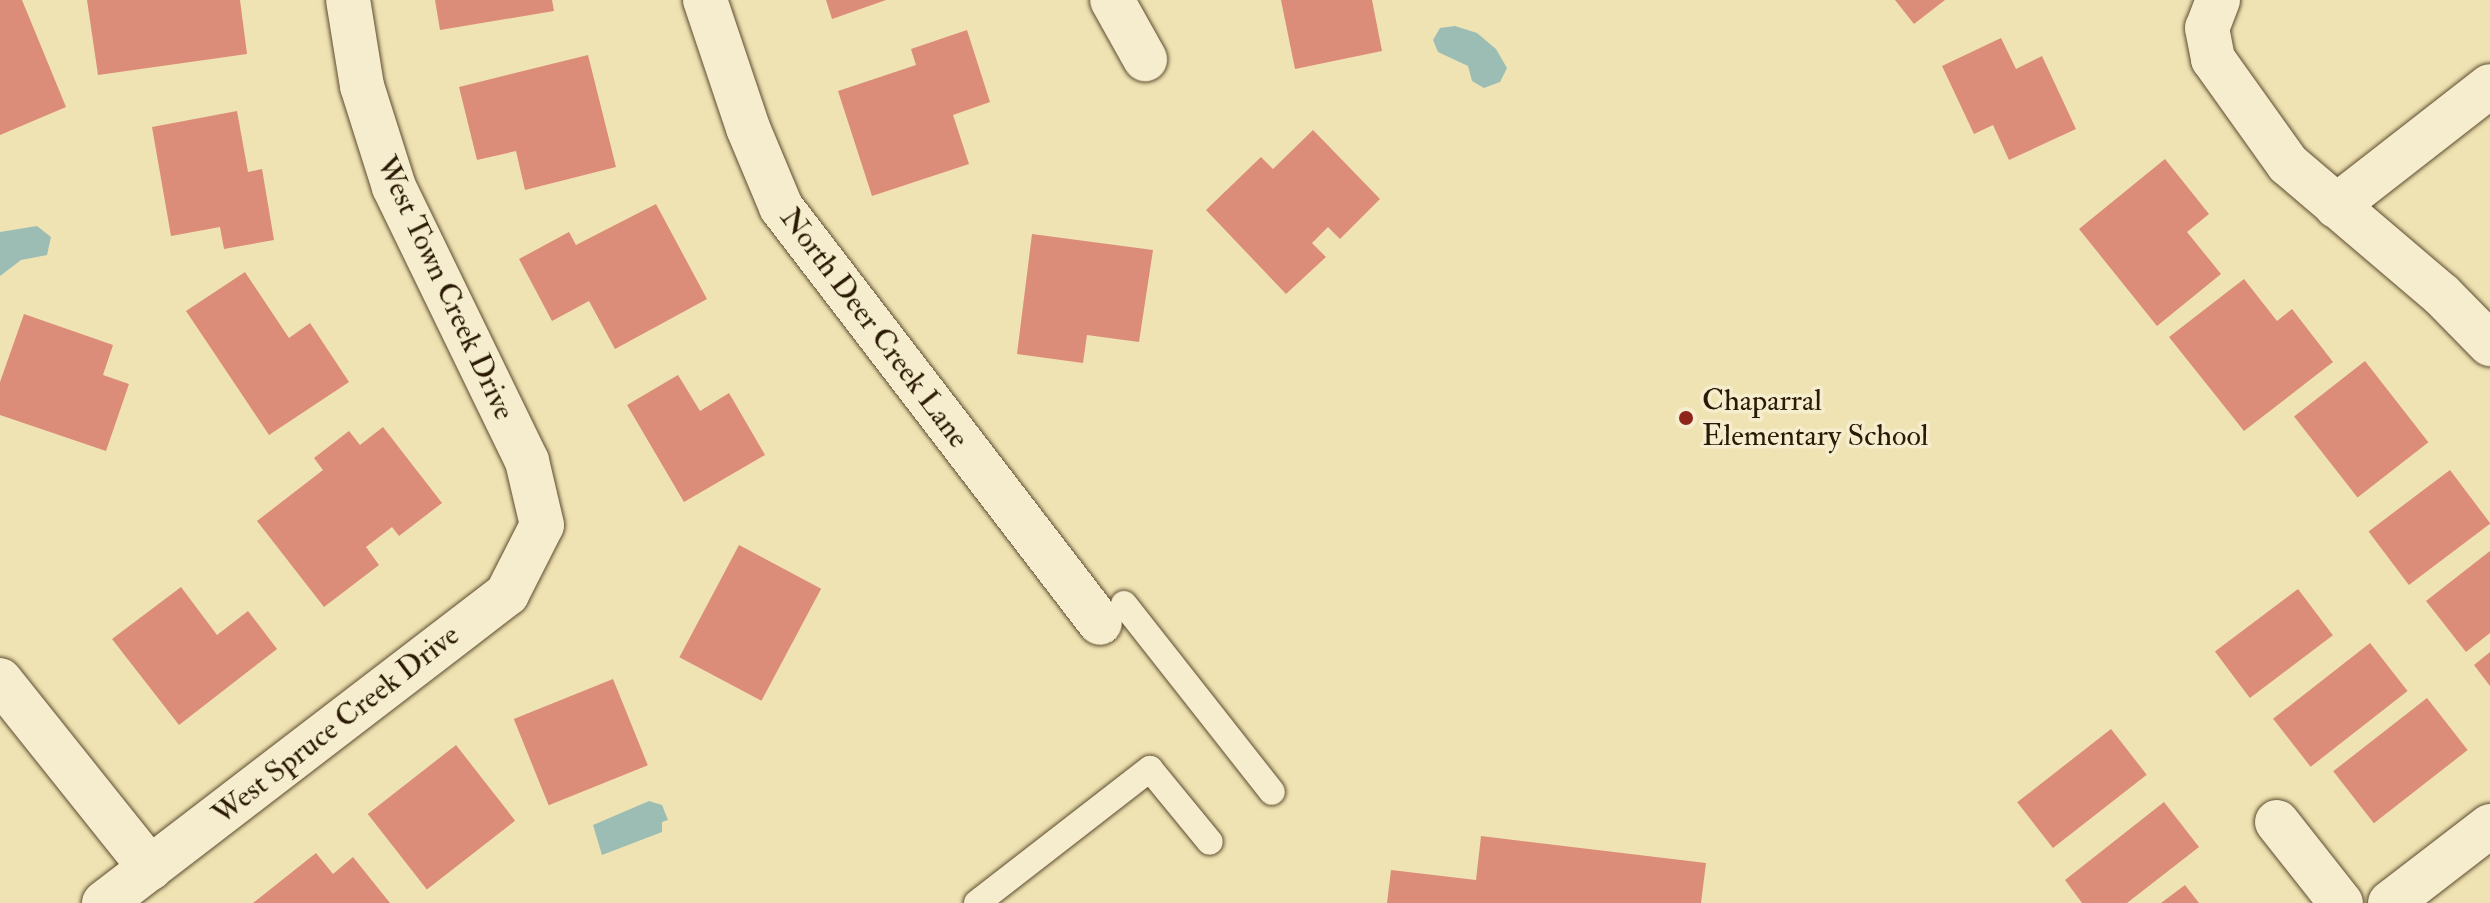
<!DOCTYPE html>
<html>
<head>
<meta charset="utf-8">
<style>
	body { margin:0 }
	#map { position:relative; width:2490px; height:903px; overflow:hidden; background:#f0e3b3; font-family:"IM FELL Double Pica",serif }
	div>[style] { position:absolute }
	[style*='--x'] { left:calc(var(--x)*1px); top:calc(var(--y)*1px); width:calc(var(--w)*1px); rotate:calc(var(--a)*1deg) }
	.water>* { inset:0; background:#9bbdb4 }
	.building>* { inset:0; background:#db8d79; transform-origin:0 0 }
	.roads { filter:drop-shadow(0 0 2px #5c4c2f) drop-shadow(0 0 2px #5c4c2f) }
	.service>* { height:26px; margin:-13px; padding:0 13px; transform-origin:13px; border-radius:13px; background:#f5edce }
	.minor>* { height:44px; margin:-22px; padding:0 22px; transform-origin:22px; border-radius:22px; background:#f5edce }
	.dots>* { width:22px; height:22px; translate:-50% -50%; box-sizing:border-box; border:4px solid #f5edce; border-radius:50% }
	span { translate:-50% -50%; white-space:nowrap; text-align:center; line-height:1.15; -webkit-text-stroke:7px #f5edce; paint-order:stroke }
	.street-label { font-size:30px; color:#2a1903 }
	.poi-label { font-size:30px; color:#2a1903 }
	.left { translate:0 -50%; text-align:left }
</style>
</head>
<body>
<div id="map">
	<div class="water">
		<i style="clip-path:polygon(1455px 26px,1477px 33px,1496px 49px,1507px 68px,1500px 82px,1484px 88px,1472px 81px,1468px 66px,1438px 52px,1433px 40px,1440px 28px)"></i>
		<i style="clip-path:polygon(37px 226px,51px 237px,47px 255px,21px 260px,0 276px,0 232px)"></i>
		<i style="clip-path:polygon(649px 801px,662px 805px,668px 820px,662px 822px,662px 832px,602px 855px,593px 825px)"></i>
	</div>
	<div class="building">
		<i style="clip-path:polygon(0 0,22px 0,66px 107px,0 135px)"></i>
		<i style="clip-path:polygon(87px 0,240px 0,247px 54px,98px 75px)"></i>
		<i style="clip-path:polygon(435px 0,552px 0,554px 11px,440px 30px)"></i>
		<i style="clip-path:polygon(826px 0,886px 0,832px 19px)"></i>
		<i style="clip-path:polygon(1281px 0,1372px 0,1382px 51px,1295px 69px)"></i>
		<i style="clip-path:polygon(1895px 0,1945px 0,1914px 24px)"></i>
		<i style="clip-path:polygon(967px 30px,990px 102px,953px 115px,969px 164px,872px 196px,838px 91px,916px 65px,911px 49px)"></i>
		<i style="clip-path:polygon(2001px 38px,2016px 69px,2042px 56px,2076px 129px,2009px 160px,1993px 125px,1974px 134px,1942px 66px)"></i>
		<i style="clip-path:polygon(588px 55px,616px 167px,525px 190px,516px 151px,477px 160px,459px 87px)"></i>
		<i style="clip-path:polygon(237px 111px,248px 172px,262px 169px,274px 240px,224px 249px,220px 227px,171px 236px,152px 127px)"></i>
		<i style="clip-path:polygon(1313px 130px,1380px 199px,1340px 239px,1328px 227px,1312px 243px,1326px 257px,1286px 294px,1206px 210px,1261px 157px,1273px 169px)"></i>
		<i style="clip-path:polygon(2165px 159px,2209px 214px,2187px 232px,2221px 274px,2157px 326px,2079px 229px)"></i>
		<i style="clip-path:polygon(656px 204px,707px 299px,615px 349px,589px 301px,552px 321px,519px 259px,569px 232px,576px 245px)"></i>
		<i style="clip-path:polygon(1032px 234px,1153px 250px,1139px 342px,1087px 335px,1083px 363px,1017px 354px)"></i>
		<i style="clip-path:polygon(245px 272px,289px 338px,310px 323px,349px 382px,269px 435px,186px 311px)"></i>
		<i style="clip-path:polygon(2244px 279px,2277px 321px,2292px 309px,2333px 362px,2244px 431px,2169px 337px)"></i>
		<i style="clip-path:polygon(24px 314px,113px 345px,103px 375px,129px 384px,106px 451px,0 415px,0 382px)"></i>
		<i style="left:2365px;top:361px;width:103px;height:90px;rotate:52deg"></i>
		<i style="clip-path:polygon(678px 375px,700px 411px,729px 393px,765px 455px,684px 502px,627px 405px)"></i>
		<i style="clip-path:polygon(383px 427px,442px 503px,399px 536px,392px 527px,366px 547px,379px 565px,324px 607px,257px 521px,323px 470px,314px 458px,349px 431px,360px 445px)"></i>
		<i style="left:2450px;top:470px;width:67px;height:102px;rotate:53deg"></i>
		<i style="left:739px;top:545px;width:93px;height:127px;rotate:28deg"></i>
		<i style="clip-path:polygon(2490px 551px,2490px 633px,2466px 652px,2426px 601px)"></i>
		<i style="clip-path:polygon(181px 587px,217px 635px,248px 611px,277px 649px,179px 725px,112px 639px)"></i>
		<i style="left:2298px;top:589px;width:58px;height:104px;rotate:53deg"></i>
		<i style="left:2370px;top:643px;width:61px;height:123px;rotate:52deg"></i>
		<i style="clip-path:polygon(2490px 652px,2490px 686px,2474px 665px)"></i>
		<i style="left:613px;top:679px;width:93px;height:107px;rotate:68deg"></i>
		<i style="left:2427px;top:698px;width:66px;height:119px;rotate:52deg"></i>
		<i style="left:2111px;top:729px;width:58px;height:119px;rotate:52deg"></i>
		<i style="left:456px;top:745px;width:96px;height:112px;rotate:52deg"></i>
		<i style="clip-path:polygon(2164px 802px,2199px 847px,2127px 903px,2082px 903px,2065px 880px)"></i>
		<i style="clip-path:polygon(1481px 836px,1706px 863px,1701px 903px,1387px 903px,1391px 870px,1476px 880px)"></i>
		<i style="clip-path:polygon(316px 853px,333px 874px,353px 857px,390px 903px,253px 903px)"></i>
		<i style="clip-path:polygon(2185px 885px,2199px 903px,2161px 903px)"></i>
	</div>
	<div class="roads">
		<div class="service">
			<i style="--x:1124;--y:604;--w:239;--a:51.8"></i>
			<i style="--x:977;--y:903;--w:219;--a:-37.8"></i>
			<i style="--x:1150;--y:769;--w:94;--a:50.6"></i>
		</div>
		<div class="minor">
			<i style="--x:705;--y:0;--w:135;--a:71.4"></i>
			<i style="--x:748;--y:128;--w:86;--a:67.3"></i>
			<i style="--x:781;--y:207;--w:524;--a:52.52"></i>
			<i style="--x:1112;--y:0;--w:68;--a:60.8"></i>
			<i style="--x:2218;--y:0;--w:30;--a:111"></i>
			<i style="--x:2207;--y:28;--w:32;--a:79"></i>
			<i style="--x:2213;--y:59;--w:129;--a:54.5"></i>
			<i style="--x:2288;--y:164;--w:202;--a:40.4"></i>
			<i style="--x:2442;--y:295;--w:69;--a:45.6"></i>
			<i style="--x:2336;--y:206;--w:195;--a:-37.9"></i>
			<i style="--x:0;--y:680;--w:241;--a:51.4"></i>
			<i style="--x:2277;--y:822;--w:103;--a:51.7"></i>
			<i style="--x:104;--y:903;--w:508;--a:-37.48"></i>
			<i style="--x:507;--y:594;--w:77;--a:-63.1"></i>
			<i style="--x:542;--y:525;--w:66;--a:-103.2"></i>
			<i style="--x:527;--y:461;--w:305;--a:-115.9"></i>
			<i style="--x:394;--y:187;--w:106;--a:-107.6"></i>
			<i style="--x:362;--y:86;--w:87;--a:-99.2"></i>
			<i style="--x:2390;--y:903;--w:126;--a:-37.6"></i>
		</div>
	</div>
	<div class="dots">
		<i style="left:1686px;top:418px;background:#8f2418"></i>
	</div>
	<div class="street-label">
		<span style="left:445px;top:288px;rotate:65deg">West Town Creek Drive</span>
		<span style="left:874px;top:328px;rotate:53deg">North Deer Creek Lane</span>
		<span style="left:336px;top:725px;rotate:-38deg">West Spruce Creek Drive</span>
	</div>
	<div class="poi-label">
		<span class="left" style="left:1702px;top:418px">Chaparral<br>Elementary School</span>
	</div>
</div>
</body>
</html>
